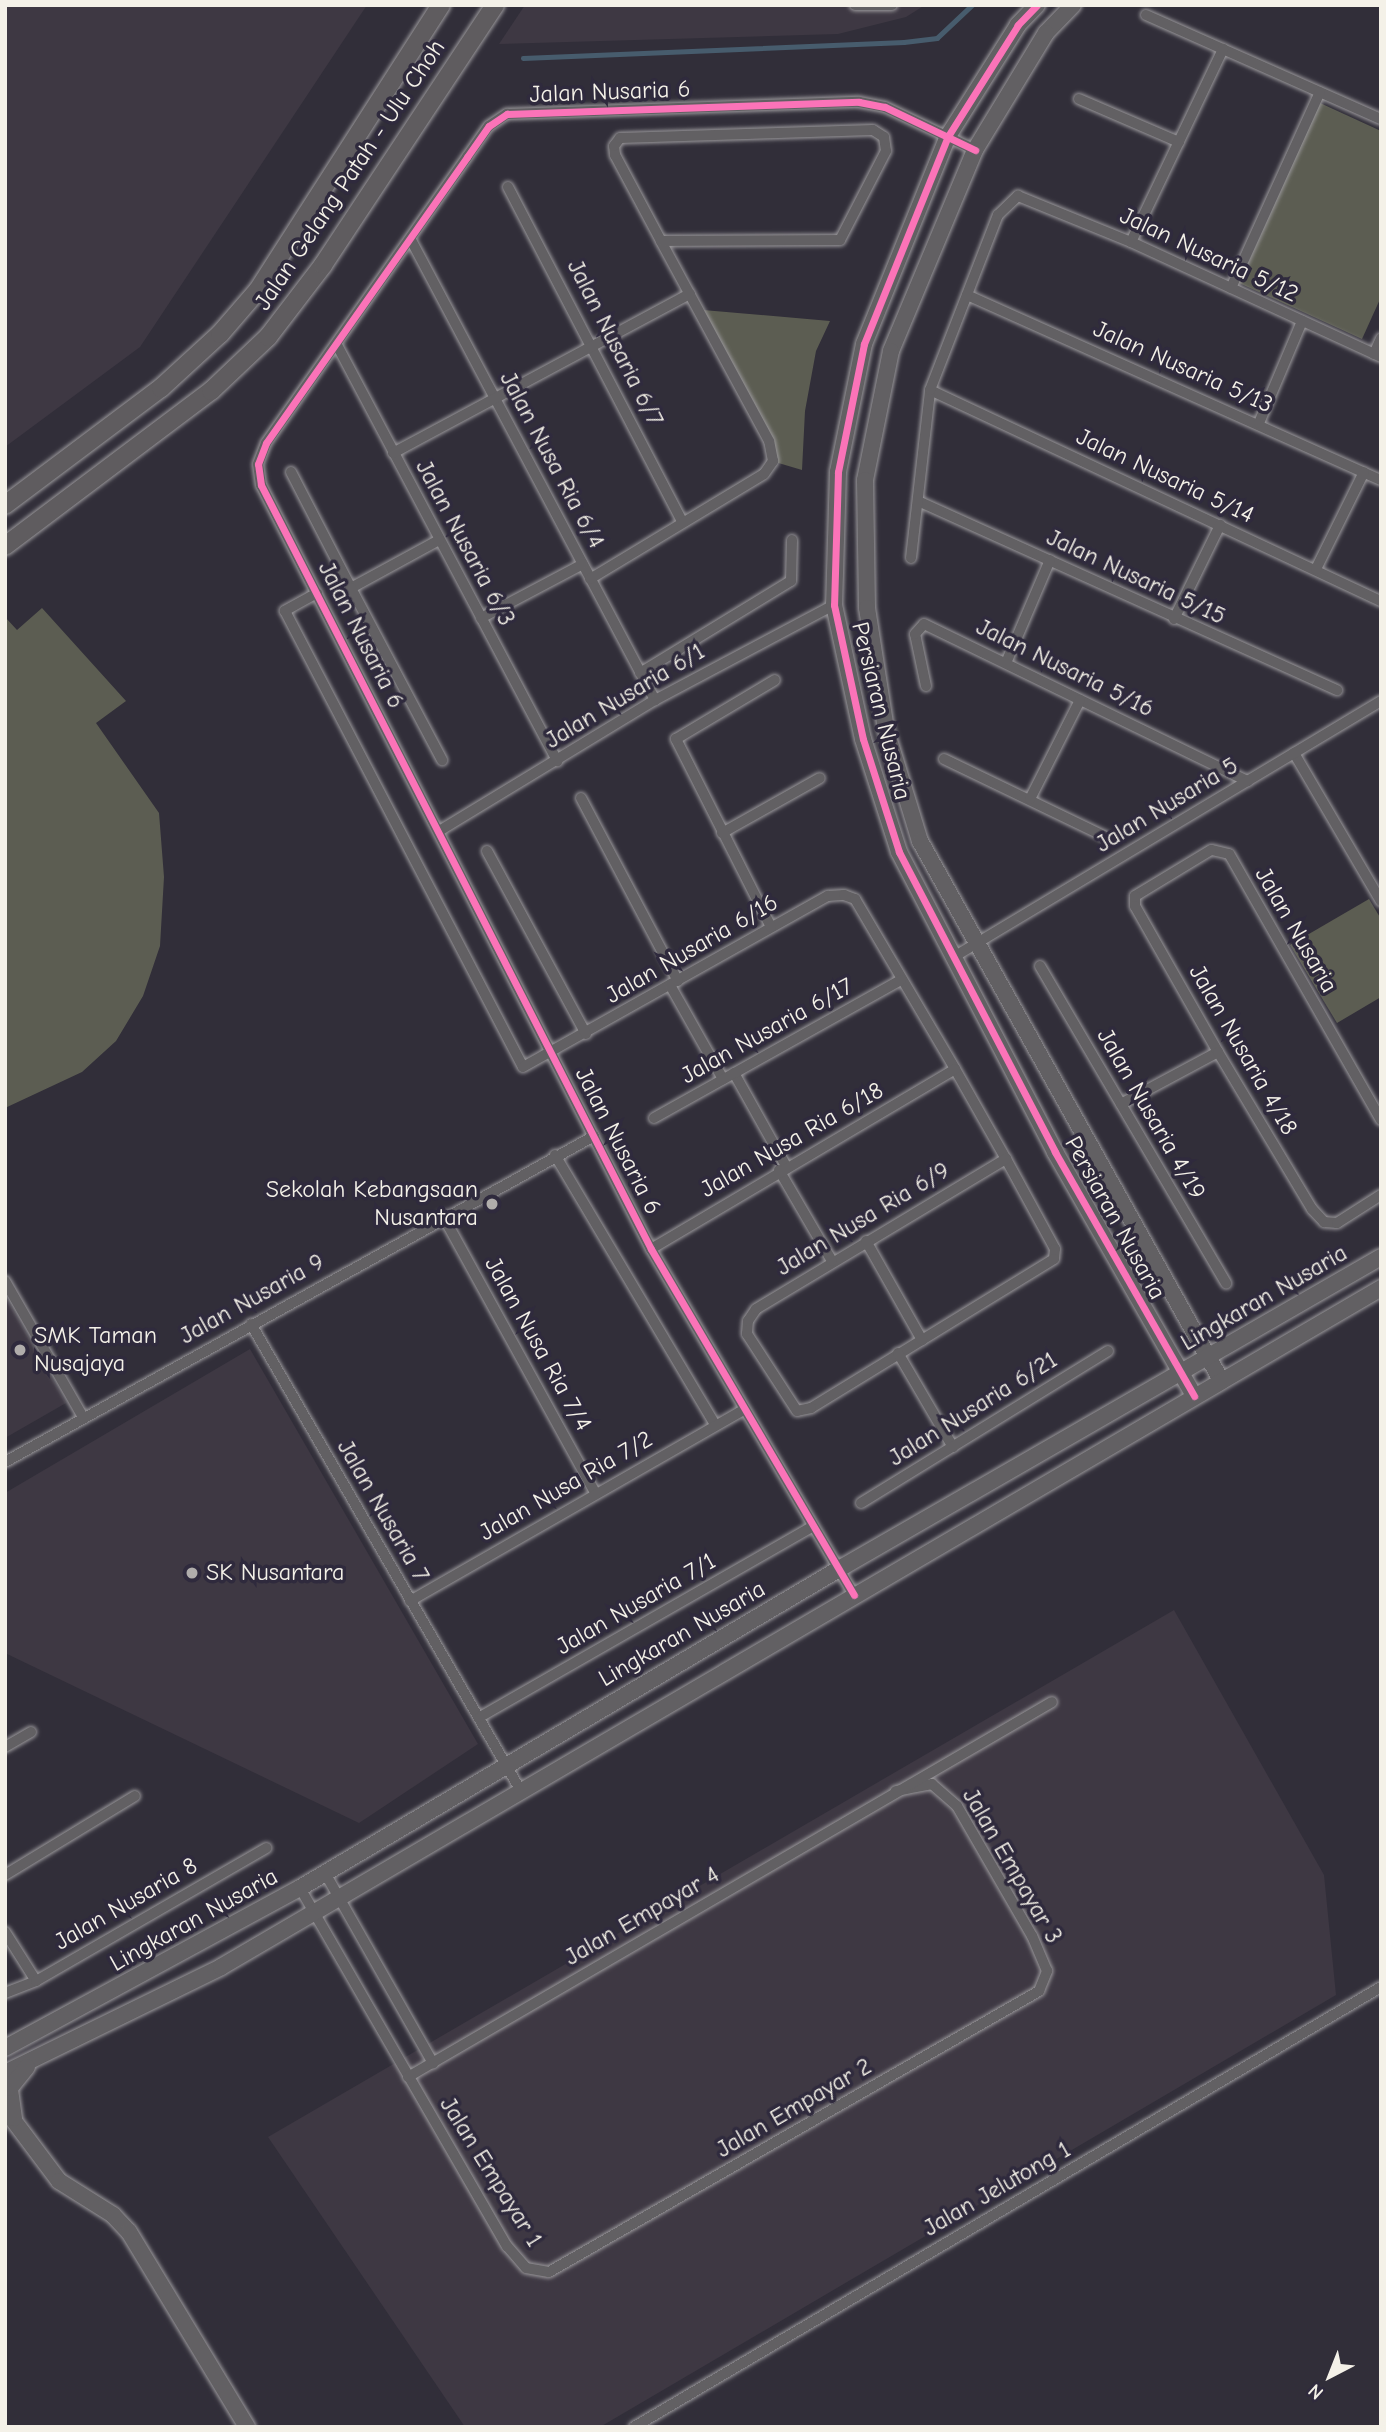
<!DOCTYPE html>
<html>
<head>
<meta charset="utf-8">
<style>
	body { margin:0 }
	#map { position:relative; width:1386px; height:2432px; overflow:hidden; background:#312e39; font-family:"Comic Neue",sans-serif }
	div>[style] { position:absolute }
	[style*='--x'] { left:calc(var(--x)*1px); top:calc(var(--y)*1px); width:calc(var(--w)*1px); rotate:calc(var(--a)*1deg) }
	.built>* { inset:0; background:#3e3843 }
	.green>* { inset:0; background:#5c5d52 }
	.stream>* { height:4.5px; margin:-2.25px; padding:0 2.25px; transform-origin:2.25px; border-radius:2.25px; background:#475c6d }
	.roads { filter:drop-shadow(0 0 2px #9a989b) drop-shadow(0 0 2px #9a989b) }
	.street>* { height:10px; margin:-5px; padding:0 5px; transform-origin:5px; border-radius:5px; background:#626063 }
	.secondary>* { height:16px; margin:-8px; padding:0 8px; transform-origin:8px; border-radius:8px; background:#626063 }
	.primary>* { height:18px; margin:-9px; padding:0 9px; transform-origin:9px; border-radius:9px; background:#5f5c5f }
	.cycleway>* { height:7px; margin:-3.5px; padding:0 3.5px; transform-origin:3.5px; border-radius:3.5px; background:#fb73b8 }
	.dots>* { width:19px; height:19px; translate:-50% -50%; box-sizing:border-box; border:4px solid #2f2a3d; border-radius:50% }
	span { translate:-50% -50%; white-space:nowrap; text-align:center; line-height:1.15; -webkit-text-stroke:7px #2f2a3d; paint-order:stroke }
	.street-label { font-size:24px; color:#f4f1e8 }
	.poi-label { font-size:24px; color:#f4f1e8 }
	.right { translate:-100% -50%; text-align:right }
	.left { translate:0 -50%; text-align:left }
	.frame { position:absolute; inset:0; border:7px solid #f4f1e8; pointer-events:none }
	.north { position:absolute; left:1295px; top:2341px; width:70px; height:70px; -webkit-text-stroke:5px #2f2a3d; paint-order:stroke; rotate:222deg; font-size:19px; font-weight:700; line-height:28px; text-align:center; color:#f4f1e8 }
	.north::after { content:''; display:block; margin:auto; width:24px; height:32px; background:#f4f1e8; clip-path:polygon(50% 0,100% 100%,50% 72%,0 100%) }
</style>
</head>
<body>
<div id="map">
	<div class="built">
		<i style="clip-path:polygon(5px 5px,367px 5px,140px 347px,5px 447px)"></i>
		<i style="clip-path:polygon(525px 5px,925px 5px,906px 17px,838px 34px,499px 44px)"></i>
		<i style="clip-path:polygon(5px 1296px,66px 1403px,5px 1438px)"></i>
		<i style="clip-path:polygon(250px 1349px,478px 1744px,359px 1823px,5px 1653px,5px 1493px)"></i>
		<i style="clip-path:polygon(1174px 1610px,1324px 1875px,1336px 1995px,600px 2427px,465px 2427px,268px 2137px)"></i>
	</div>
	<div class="green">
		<i style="clip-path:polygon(1320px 103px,1381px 131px,1381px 297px,1362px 339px,1239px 283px)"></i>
		<i style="clip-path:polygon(703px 310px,830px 321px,816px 351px,805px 411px,802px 470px,775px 462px)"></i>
		<i style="clip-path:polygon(42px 608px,126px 701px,96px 723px,159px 813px,164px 877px,160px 946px,143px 996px,116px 1041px,82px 1072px,5px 1108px,5px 617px,17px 630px)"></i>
		<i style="clip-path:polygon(1369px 899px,1381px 919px,1381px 997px,1337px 1023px,1290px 945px)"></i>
	</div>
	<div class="stream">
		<i style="--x:523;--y:58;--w:381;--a:-2.4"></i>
		<i style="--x:904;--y:42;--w:33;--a:-7"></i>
		<i style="--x:937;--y:38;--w:48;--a:-43.3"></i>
	</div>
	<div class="roads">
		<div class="street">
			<i style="--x:855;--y:5;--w:37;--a:0"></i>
			<i style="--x:1146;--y:15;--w:257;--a:23.9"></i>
			<i style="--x:1079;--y:99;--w:109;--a:23.3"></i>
			<i style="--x:508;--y:187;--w:375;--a:62.5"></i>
			<i style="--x:411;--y:240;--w:521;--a:62.06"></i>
			<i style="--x:1131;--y:242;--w:214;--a:-64.5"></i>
			<i style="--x:1231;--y:288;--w:215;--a:-65.6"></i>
			<i style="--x:967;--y:295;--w:453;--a:24.1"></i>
			<i style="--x:337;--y:345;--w:471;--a:62.1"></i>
			<i style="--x:1374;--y:354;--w:17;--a:-66"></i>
			<i style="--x:930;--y:390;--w:498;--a:25.1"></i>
			<i style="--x:1259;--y:423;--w:111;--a:-67.1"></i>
			<i style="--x:393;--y:453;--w:337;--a:-28.2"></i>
			<i style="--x:291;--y:472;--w:131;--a:62.7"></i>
			<i style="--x:351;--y:588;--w:100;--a:-28.6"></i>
			<i style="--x:918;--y:501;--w:460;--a:24.3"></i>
			<i style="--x:911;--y:558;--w:169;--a:-83.5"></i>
			<i style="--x:930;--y:390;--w:188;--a:-68.8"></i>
			<i style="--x:998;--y:215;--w:28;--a:-44"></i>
			<i style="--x:1018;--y:196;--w:122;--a:22.2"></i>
			<i style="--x:1131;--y:242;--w:275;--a:24.7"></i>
			<i style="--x:1316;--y:569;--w:108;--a:-63.7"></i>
			<i style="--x:590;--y:579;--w:203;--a:-31.1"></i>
			<i style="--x:764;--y:474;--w:16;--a:-55"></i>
			<i style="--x:773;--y:461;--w:20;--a:-101"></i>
			<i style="--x:769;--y:441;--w:227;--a:-118.4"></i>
			<i style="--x:661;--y:241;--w:98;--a:-118.1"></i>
			<i style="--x:615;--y:155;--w:9;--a:-96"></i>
			<i style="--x:614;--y:146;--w:10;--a:-53"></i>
			<i style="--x:620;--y:138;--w:253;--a:-1.8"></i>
			<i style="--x:873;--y:130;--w:13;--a:32"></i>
			<i style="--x:884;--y:137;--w:14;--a:82"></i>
			<i style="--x:886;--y:151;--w:100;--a:117.3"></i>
			<i style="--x:840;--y:240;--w:179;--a:179.7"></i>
			<i style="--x:351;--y:588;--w:195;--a:62.1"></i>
			<i style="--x:317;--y:593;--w:37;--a:151"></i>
			<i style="--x:285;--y:611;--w:514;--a:62.44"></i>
			<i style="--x:523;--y:1067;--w:350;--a:-29.3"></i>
			<i style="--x:828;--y:896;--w:16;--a:-4"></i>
			<i style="--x:844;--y:895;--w:12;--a:20"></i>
			<i style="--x:855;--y:899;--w:197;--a:59.5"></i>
			<i style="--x:955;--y:1069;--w:103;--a:60.5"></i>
			<i style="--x:1006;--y:1159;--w:102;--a:61.4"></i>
			<i style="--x:1055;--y:1249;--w:10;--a:96"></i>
			<i style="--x:1054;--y:1259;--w:285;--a:148.5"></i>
			<i style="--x:811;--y:1408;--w:14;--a:168"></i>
			<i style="--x:797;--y:1411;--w:92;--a:-123"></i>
			<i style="--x:747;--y:1334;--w:13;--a:-86"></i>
			<i style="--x:748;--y:1321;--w:14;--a:-56"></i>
			<i style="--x:756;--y:1309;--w:292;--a:-31"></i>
			<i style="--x:481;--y:618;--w:115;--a:-27.9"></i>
			<i style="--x:1174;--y:619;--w:105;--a:-63.9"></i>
			<i style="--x:1006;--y:663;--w:112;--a:-66.9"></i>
			<i style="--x:640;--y:673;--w:177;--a:-31.4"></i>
			<i style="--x:791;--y:581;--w:41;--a:-88.6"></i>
			<i style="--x:926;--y:686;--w:53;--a:-101.9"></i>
			<i style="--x:915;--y:634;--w:13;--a:-48"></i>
			<i style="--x:924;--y:624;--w:360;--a:25.9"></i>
			<i style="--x:1294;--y:753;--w:172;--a:59.6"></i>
			<i style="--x:944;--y:759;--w:182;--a:25.7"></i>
			<i style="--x:581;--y:798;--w:207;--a:62.1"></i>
			<i style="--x:1030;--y:799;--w:111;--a:-63.2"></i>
			<i style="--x:441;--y:830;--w:250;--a:-31.3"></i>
			<i style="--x:655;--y:700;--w:203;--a:-28"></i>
			<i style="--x:722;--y:833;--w:112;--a:-29.3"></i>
			<i style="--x:487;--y:851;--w:208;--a:61.6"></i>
			<i style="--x:771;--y:927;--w:211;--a:-116.8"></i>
			<i style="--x:676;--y:739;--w:115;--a:-30.8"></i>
			<i style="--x:952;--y:958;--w:500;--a:-30.92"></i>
			<i style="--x:1040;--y:966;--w:368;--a:59.6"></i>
			<i style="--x:670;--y:985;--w:108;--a:60.6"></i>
			<i style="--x:734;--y:1073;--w:107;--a:60.8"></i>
			<i style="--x:1121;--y:1104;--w:110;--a:-28.2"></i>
			<i style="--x:654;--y:1118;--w:283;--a:-29.2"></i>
			<i style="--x:1381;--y:1120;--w:306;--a:-119.7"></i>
			<i style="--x:1229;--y:854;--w:18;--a:-167"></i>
			<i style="--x:1211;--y:850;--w:89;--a:148.8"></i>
			<i style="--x:1135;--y:896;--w:10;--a:90"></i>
			<i style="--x:1135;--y:906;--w:168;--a:60.4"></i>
			<i style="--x:1218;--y:1052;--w:183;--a:59.1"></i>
			<i style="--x:1312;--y:1209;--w:18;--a:47"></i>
			<i style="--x:1324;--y:1222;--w:13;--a:4"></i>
			<i style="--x:1337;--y:1223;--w:52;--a:-32.5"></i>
			<i style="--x:555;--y:1155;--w:314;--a:59.3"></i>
			<i style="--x:779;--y:1170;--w:105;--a:59.8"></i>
			<i style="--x:443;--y:1216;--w:316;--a:61.2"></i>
			<i style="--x:866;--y:1241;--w:114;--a:60.5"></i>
			<i style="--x:651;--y:1249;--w:353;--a:-30.6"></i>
			<i style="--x:5;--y:1281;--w:157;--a:60.2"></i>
			<i style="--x:251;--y:1324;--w:539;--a:59.97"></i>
			<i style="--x:898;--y:1353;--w:109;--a:59.7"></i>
			<i style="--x:5;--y:1462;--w:673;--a:-28.96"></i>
			<i style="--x:861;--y:1503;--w:290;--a:-31.6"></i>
			<i style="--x:854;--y:1595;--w:401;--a:-120.4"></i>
			<i style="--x:651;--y:1249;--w:858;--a:-117.04"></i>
			<i style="--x:261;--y:485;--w:21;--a:-98"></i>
			<i style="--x:258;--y:464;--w:22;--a:-69"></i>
			<i style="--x:266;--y:443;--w:350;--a:-54.9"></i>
			<i style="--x:467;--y:157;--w:38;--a:-55"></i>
			<i style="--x:489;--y:126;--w:22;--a:-34"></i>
			<i style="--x:507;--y:114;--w:352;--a:-2"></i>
			<i style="--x:859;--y:102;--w:26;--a:11"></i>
			<i style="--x:885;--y:107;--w:100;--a:25.5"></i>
			<i style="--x:410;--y:1601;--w:385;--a:-29.8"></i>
			<i style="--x:480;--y:1717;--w:383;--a:-29.8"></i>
			<i style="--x:5;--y:1747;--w:30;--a:-30"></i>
			<i style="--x:325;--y:1873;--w:219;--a:60.4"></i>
			<i style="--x:5;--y:1875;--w:152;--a:-31.3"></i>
			<i style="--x:300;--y:1888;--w:414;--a:60"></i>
			<i style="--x:507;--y:2246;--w:29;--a:49"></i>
			<i style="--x:526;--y:2268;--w:23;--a:10"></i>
			<i style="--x:549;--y:2272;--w:565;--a:-29.83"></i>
			<i style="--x:1039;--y:1991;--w:22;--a:-68"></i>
			<i style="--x:1047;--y:1971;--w:38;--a:-113"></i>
			<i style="--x:1032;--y:1936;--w:150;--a:-120"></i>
			<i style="--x:957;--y:1806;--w:33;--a:-139"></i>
			<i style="--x:932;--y:1784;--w:37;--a:169"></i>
			<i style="--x:5;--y:1932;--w:58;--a:57.7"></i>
			<i style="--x:5;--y:1993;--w:33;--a:-21"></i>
			<i style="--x:36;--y:1981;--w:266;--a:-30"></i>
			<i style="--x:408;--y:2077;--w:745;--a:-30.21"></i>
			<i style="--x:634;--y:2427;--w:867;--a:-30.5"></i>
		</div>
		<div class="secondary">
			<i style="--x:1037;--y:5;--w:28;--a:134"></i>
			<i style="--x:1018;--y:25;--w:131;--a:122.2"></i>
			<i style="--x:948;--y:136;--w:224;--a:112"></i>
			<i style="--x:864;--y:344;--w:131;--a:101.5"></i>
			<i style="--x:838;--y:472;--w:133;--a:91.7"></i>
			<i style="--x:834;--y:605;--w:137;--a:77.8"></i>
			<i style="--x:863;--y:739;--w:119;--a:72.3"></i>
			<i style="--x:899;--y:852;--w:338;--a:62.5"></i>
			<i style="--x:1055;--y:1152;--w:281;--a:60.3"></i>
			<i style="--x:1073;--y:5;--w:39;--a:134"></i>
			<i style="--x:1046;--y:33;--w:137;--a:121.3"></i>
			<i style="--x:975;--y:150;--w:218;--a:112.7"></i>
			<i style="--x:891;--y:351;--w:132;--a:101.4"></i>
			<i style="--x:865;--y:480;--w:128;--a:89.1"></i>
			<i style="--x:867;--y:608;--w:123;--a:81.1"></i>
			<i style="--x:886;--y:730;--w:116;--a:73"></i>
			<i style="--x:920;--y:841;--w:617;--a:60.82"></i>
			<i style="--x:5;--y:2048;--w:336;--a:-28.5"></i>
			<i style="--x:300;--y:1888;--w:626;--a:-30.62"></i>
			<i style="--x:839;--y:1569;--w:625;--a:-29.93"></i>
			<i style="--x:5;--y:2073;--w:241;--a:-26.1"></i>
			<i style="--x:221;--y:1967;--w:1344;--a:-30.34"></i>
			<i style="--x:5;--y:2109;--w:90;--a:53.1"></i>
			<i style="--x:59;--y:2181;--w:64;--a:32.2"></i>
			<i style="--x:113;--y:2215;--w:23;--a:47"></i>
			<i style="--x:129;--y:2232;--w:228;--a:58.8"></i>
			<i style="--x:14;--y:2118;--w:30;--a:-98"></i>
			<i style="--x:10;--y:2088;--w:27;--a:-51"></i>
		</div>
		<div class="primary">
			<i style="--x:5;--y:505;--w:195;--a:-36.9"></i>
			<i style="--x:161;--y:388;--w:80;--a:-42.5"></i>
			<i style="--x:220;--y:334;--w:58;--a:-49.2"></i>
			<i style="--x:258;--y:290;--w:339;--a:-57.3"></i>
			<i style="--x:5;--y:546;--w:258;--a:-37"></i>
			<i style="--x:211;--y:391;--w:79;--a:-43.5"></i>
			<i style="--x:268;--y:337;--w:91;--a:-52.6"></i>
			<i style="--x:323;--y:265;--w:312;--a:-56.5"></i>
		</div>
	</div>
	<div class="cycleway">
		<i style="--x:1037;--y:5;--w:28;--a:134"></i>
		<i style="--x:1018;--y:25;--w:131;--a:122.2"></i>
		<i style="--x:948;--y:136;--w:224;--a:112"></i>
		<i style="--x:864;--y:344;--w:131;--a:101.5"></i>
		<i style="--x:838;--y:472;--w:133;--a:91.7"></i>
		<i style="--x:834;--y:605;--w:137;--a:77.8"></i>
		<i style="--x:863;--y:739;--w:119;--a:72.3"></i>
		<i style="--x:899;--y:852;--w:338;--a:62.5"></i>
		<i style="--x:1055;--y:1152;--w:281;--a:60.3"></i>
		<i style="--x:854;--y:1595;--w:401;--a:-120.4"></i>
		<i style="--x:651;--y:1249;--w:858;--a:-117.04"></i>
		<i style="--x:261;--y:485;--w:21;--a:-98"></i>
		<i style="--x:258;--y:464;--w:22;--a:-69"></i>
		<i style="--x:266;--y:443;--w:350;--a:-54.9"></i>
		<i style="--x:467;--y:157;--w:38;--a:-55"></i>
		<i style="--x:489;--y:126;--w:22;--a:-34"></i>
		<i style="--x:507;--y:114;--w:352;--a:-2"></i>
		<i style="--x:859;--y:102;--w:26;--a:11"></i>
		<i style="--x:885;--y:107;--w:100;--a:25.5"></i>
	</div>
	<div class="dots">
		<i style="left:492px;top:1204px;background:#b0adab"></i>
		<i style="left:20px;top:1350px;background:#b0adab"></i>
		<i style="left:192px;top:1573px;background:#b0adab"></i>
	</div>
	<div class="street-label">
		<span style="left:610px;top:92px;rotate:-2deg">Jalan Nusaria 6</span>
		<span style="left:350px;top:175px;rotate:-56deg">Jalan Gelang Patah - Ulu Choh</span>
		<span style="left:1209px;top:255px;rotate:25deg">Jalan Nusaria 5/12</span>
		<span style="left:615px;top:343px;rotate:63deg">Jalan Nusaria 6/7</span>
		<span style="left:1183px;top:367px;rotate:24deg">Jalan Nusaria 5/13</span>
		<span style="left:552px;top:460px;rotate:62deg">Jalan Nusa Ria 6/4</span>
		<span style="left:1165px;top:476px;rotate:25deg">Jalan Nusaria 5/14</span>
		<span style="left:465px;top:543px;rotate:62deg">Jalan Nusaria 6/3</span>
		<span style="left:1136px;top:577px;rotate:25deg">Jalan Nusaria 5/15</span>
		<span style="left:361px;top:635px;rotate:63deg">Jalan Nusaria 6</span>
		<span style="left:1065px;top:668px;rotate:26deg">Jalan Nusaria 5/16</span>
		<span style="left:625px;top:696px;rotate:-31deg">Jalan Nusaria 6/1</span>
		<span style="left:881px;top:711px;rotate:76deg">Persiaran Nusaria</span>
		<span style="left:1167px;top:805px;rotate:-31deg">Jalan Nusaria 5</span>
		<span style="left:1296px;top:930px;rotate:60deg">Jalan Nusaria</span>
		<span style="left:692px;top:949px;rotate:-30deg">Jalan Nusaria 6/16</span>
		<span style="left:767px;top:1031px;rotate:-29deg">Jalan Nusaria 6/17</span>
		<span style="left:1243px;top:1050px;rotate:60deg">Jalan Nusaria 4/18</span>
		<span style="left:1151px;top:1114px;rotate:60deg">Jalan Nusaria 4/19</span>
		<span style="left:792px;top:1140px;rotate:-30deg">Jalan Nusa Ria 6/18</span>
		<span style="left:618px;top:1141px;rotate:63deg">Jalan Nusaria 6</span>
		<span style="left:1115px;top:1218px;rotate:61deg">Persiaran Nusaria</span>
		<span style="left:863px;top:1219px;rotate:-31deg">Jalan Nusa Ria 6/9</span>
		<span style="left:1264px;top:1298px;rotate:-30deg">Lingkaran Nusaria</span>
		<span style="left:252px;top:1299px;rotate:-29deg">Jalan Nusaria 9</span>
		<span style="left:538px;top:1344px;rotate:61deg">Jalan Nusa Ria 7/4</span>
		<span style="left:973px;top:1409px;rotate:-32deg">Jalan Nusaria 6/21</span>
		<span style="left:566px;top:1486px;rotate:-30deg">Jalan Nusa Ria 7/2</span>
		<span style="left:383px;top:1511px;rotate:60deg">Jalan Nusaria 7</span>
		<span style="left:636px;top:1604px;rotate:-30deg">Jalan Nusaria 7/1</span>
		<span style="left:682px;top:1634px;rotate:-30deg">Lingkaran Nusaria</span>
		<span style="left:1012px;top:1866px;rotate:60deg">Jalan Empayar 3</span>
		<span style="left:126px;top:1904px;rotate:-30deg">Jalan Nusaria 8</span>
		<span style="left:642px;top:1916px;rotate:-30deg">Jalan Empayar 4</span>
		<span style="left:194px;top:1920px;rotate:-29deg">Lingkaran Nusaria</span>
		<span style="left:794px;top:2108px;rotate:-30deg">Jalan Empayar 2</span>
		<span style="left:491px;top:2172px;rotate:58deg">Jalan Empayar 1</span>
		<span style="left:997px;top:2189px;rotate:-30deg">Jalan Jelutong 1</span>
	</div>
	<div class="poi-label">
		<span class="right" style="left:478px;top:1204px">Sekolah Kebangsaan<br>Nusantara</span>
		<span class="left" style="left:34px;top:1350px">SMK Taman<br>Nusajaya</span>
		<span class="left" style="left:206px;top:1573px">SK Nusantara</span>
	</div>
	<div class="frame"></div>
	<div class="north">N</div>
</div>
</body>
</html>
